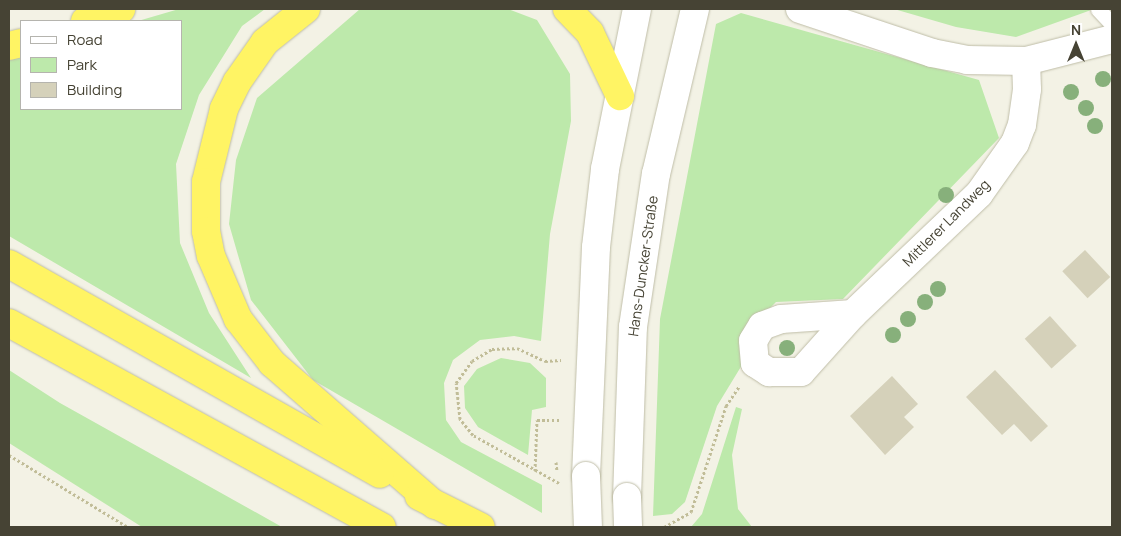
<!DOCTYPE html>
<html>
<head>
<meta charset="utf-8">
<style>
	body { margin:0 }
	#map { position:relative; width:1121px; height:536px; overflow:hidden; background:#f3f2e5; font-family:Manrope,sans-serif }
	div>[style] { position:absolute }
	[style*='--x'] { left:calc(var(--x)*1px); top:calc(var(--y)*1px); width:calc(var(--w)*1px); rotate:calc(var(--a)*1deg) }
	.green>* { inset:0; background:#bde9ab }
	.building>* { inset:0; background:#d5d1ba; transform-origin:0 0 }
	.path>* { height:3px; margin-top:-1.5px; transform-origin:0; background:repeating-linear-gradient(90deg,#c1bd98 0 2.5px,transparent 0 5px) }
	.roads { filter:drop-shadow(0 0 1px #bfbda7) drop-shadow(0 0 1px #bfbda7) }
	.service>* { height:15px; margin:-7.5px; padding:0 7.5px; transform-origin:7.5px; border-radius:7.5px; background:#fff }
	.minor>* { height:28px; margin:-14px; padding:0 14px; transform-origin:14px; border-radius:14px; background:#fff }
	.tertiary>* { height:28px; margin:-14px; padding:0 14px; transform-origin:14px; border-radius:14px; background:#fff }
	.motorway>* { height:28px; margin:-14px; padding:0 14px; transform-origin:14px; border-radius:14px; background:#fff464 }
	.path-bridge>* { height:3px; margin-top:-1.5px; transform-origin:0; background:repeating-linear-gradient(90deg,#c1bd98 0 2.5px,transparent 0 5px) }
	.bridges { filter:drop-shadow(0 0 1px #bfbda7) drop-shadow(0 0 1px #bfbda7) }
	.tertiary-bridge>* { height:28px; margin:-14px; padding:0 14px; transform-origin:14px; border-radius:14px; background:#fff }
	.trees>* { width:16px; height:16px; margin:-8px; border-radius:50%; background:#87b07b }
	span { translate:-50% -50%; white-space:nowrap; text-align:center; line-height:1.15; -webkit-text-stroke:4.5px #fff; paint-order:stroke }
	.street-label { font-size:14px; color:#464334 }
	.frame { position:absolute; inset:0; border:10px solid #464334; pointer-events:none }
	.legend { position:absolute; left:20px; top:20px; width:162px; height:90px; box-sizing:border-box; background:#fff; border:1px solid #b5b4ae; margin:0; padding:6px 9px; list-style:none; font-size:15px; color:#464334 }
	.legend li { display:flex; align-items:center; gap:10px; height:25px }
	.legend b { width:25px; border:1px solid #b5b4ae }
	.north { position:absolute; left:1051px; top:20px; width:50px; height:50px; -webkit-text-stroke:4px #fff; paint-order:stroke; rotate:0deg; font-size:14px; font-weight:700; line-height:20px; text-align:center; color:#464334 }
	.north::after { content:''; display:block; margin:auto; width:18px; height:22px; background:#464334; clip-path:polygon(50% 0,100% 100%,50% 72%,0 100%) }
</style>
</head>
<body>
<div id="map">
	<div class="green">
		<i style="clip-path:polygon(179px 9px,265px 9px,242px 26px,199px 95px,176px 164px,180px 243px,209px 313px,251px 378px,9px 236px,9px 60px,21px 57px,21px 109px,181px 109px,181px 21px,138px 21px)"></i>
		<i style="clip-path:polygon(360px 9px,508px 9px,537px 20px,570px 74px,571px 121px,550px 234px,541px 341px,514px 336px,480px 340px,453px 360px,444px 383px,446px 420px,461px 442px,542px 485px,542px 513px,313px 380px,251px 300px,229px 224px,236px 160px,257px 98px)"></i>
		<i style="clip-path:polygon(894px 9px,1094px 9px,1016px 37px,956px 27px)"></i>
		<i style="clip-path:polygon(741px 13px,979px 80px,999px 138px,843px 299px,776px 302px,744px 334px,742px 365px,717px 406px,685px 502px,672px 514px,653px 516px,660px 319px,716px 24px)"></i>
		<i style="clip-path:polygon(501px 358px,530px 363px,546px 378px,546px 407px,532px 410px,528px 455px,478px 427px,465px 408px,464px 386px,477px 369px)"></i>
		<i style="clip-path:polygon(9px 370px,60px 403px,282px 527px,142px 527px,9px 443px)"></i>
		<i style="clip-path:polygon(736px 407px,742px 409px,732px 455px,738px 509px,752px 527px,691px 527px,702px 514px)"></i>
	</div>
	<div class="building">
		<i style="left:1085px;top:250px;width:37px;height:31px;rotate:47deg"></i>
		<i style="left:1050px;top:316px;width:40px;height:34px;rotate:48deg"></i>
		<i style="clip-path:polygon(995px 370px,1048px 426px,1031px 442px,1014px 424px,1002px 435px,966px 397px)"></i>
		<i style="clip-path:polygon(892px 376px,918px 404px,904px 417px,914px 427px,885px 455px,850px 416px)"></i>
	</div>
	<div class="path">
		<i style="--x:9;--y:455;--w:139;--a:31.2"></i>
		<i style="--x:535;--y:471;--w:51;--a:-87.8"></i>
		<i style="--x:537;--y:420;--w:24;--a:0"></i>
		<i style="--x:559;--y:483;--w:98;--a:-150.8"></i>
		<i style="--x:473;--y:435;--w:21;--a:-129"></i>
		<i style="--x:460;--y:419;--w:36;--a:-96"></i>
		<i style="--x:456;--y:383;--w:27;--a:-54"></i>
		<i style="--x:472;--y:361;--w:23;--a:-31"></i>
		<i style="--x:492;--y:349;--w:25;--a:-2"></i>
		<i style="--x:517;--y:348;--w:31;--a:25"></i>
		<i style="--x:545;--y:361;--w:16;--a:-4"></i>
		<i style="--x:664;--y:527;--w:31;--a:-29"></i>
		<i style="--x:691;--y:512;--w:112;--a:-71.7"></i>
		<i style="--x:726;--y:406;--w:23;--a:-56"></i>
	</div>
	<div class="roads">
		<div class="service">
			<i style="--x:1098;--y:9;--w:21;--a:47"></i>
		</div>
		<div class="minor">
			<i style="--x:800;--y:9;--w:139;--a:18.4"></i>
			<i style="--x:932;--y:53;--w:36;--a:11"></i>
			<i style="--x:967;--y:60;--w:59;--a:1"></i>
			<i style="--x:1026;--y:61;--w:89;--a:-14.3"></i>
			<i style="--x:853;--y:314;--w:72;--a:176"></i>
			<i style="--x:781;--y:319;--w:20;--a:160"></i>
			<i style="--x:762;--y:326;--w:17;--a:121"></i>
			<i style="--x:753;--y:341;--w:22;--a:85"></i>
			<i style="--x:755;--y:363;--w:17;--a:33"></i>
			<i style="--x:769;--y:372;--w:32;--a:0"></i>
			<i style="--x:801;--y:372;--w:78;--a:-48.1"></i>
			<i style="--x:853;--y:314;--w:174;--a:-43.6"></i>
			<i style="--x:979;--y:194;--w:62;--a:-54.8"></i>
			<i style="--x:1015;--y:143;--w:19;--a:-69"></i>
			<i style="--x:1022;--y:125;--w:36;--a:-82"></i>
			<i style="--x:1027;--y:89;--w:28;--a:-92"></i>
		</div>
		<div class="tertiary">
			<i style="--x:586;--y:476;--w:229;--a:-87.5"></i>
			<i style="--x:596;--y:247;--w:79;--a:-83.4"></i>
			<i style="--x:605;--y:169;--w:163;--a:-78.7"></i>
			<i style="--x:627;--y:497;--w:170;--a:-88"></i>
			<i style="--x:633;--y:327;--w:155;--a:-81.5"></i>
			<i style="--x:656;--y:174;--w:170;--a:-76.7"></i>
		</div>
		<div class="motorway">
			<i style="--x:306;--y:9;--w:53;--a:141.2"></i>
			<i style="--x:265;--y:42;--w:49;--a:125"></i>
			<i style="--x:237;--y:82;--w:30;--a:116"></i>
			<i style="--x:224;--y:109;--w:75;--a:103.9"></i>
			<i style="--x:206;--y:182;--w:49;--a:90"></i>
			<i style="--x:206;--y:231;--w:25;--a:79"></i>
			<i style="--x:211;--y:256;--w:69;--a:66.8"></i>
			<i style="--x:238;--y:319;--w:56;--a:52.3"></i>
			<i style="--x:272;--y:363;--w:216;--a:41.1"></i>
			<i style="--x:567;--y:9;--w:33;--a:46"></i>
			<i style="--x:590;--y:33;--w:70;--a:64.5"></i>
			<i style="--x:85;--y:21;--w:38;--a:-18"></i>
			<i style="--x:9;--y:46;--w:12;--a:-14"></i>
			<i style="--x:9;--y:264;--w:426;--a:29.5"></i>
			<i style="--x:9;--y:323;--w:425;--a:28.7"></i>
			<i style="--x:419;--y:496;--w:69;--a:26.6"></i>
		</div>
	</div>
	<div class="path-bridge">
		<i style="--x:556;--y:462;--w:9;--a:84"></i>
	</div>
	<div class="bridges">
		<div class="tertiary-bridge">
			<i style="--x:586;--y:476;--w:51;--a:87.8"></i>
			<i style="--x:627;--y:497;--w:30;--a:88"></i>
		</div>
	</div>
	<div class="trees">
		<i style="left:1103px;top:79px"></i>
		<i style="left:1071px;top:92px"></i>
		<i style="left:1086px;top:108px"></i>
		<i style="left:1095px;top:126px"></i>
		<i style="left:946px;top:195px"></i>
		<i style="left:938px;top:289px"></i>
		<i style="left:925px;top:302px"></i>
		<i style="left:908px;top:319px"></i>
		<i style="left:893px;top:335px"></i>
		<i style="left:787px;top:348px"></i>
	</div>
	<div class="street-label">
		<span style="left:946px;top:223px;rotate:-45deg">Mittlerer Landweg</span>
		<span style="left:643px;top:266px;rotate:-82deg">Hans-Duncker-Straße</span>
	</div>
	<div class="frame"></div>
	<ul class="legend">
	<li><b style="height:6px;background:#fff"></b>Road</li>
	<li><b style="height:14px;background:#bde9ab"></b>Park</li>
	<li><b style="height:14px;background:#d5d1ba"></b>Building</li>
	</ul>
	<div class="north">N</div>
</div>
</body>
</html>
